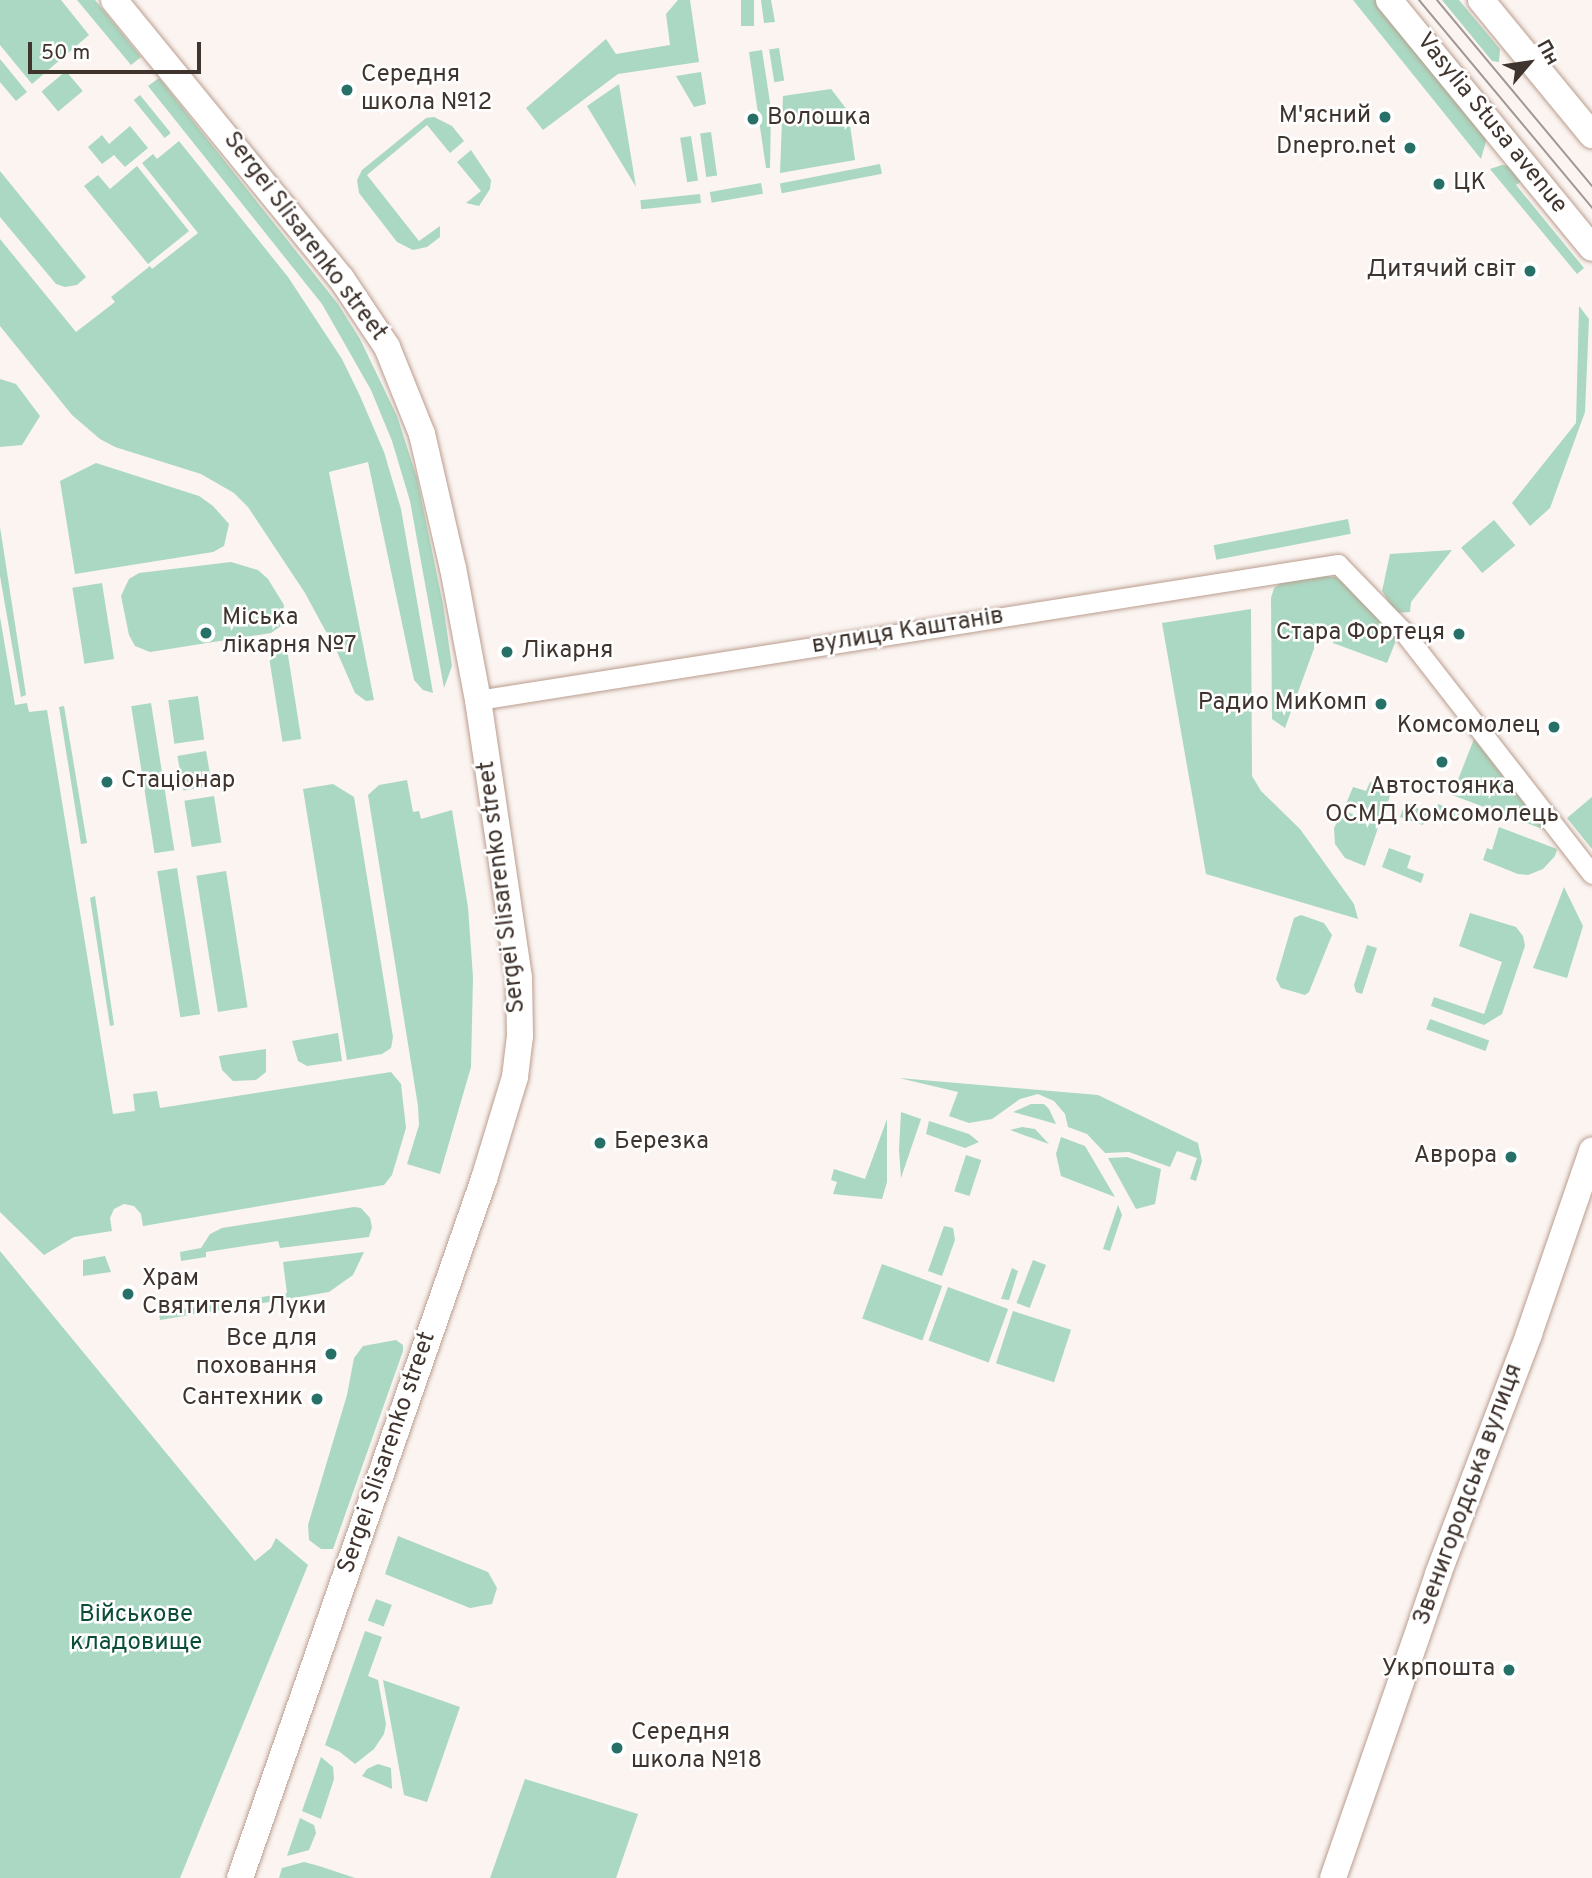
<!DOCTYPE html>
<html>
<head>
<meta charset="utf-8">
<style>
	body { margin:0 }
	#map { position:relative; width:1592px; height:1878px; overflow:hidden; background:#fbf4f1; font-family:Overpass,sans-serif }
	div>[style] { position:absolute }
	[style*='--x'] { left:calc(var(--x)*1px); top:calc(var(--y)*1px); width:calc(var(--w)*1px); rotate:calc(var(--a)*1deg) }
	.green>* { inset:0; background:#aad8c2; transform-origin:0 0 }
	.roads { filter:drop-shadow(0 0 2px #ba9d8e) drop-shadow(0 0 2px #ba9d8e) }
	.street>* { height:19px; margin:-9.5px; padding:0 9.5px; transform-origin:9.5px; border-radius:9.5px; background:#fff }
	.secondary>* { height:26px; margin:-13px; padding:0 13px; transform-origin:13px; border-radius:13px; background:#fff }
	.tram>* { height:2px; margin:-1px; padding:0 1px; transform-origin:1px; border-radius:1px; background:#a19793 }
	.dots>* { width:19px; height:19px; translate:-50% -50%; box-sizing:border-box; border:4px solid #fff; border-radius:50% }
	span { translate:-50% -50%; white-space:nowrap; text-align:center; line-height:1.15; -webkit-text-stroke:5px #fff; paint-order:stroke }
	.poi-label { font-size:24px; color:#40342e }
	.left { translate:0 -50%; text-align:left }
	.right { translate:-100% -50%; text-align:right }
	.street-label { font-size:24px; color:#40342e }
	.park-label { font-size:24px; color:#0a4e37 }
	.north { position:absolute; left:1494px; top:28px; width:70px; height:70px; -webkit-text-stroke:5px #fff; paint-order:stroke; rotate:61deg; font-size:19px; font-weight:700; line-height:28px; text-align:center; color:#40342e }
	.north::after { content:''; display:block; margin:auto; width:24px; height:32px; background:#40342e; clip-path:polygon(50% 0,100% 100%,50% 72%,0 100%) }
	.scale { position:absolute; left:28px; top:42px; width:173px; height:32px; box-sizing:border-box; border:4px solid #40342e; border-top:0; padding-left:9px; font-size:21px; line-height:24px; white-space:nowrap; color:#40342e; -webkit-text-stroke:5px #fff; paint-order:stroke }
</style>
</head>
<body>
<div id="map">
	<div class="green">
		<i style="clip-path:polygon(0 0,61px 0,89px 35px,32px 84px,0 45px)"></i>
		<i style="clip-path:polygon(77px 0,95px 0,141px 57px,131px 65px)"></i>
		<i style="clip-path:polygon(678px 0,690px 0,699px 62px,618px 74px,543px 130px,526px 108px,606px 39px,616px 54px,670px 45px,666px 14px)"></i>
		<i style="left:741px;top:0;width:13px;height:26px"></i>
		<i style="clip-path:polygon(761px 0,771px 0,775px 22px,764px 23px)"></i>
		<i style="clip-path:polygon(1353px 0,1375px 0,1487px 138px,1481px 159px)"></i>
		<i style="clip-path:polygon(1442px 0,1459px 0,1500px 49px,1499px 62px,1492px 61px)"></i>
		<i style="left:779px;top:48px;width:33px;height:10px;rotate:81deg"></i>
		<i style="clip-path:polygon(762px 50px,771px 109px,770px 168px,766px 168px,749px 52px)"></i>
		<i style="clip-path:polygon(0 59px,27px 92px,16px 101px,0 82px)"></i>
		<i style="left:66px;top:71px;width:26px;height:32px;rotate:50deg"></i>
		<i style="clip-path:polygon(701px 72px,706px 104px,694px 107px,676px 76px)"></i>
		<i style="clip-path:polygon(159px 78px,338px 304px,360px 339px,397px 416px,417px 478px,443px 604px,452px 666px,444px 688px,410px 501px,392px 441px,371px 390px,322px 304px,148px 86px)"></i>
		<i style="clip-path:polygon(619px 84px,636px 187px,587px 106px)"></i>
		<i style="clip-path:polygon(831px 89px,848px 111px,855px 160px,780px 173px,783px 96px)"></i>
		<i style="left:140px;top:95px;width:49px;height:8px;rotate:51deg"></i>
		<i style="clip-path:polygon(434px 117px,452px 126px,464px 141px,450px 153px,427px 125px,367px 175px,419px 241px,440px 226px,440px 237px,427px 247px,413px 250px,397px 242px,359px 193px,357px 180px,362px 170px,426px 118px)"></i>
		<i style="clip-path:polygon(130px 126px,148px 148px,125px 167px,114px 155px,102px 164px,88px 147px,102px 135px,109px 144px)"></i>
		<i style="left:711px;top:132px;width:44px;height:11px;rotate:82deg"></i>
		<i style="left:691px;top:136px;width:45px;height:11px;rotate:81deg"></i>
		<i style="clip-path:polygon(179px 141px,288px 277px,342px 359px,360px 396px,384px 452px,401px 509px,433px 693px,423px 690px,414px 680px,368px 462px,329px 472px,374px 700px,366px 701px,355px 693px,338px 654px,305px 593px,248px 507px,234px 493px,201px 474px,115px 447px,100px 439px,72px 415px,0 326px,0 239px,76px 332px,115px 302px,111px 297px,150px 266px,152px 269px,198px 233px,142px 163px,153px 154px,157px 159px)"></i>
		<i style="clip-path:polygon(471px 150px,491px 180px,490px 189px,479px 206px,466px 203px,481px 191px,457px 162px)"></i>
		<i style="left:880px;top:164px;width:10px;height:102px;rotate:79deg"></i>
		<i style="clip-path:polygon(1502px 165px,1509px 166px,1522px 181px,1516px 185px,1584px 268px,1577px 274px,1490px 169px)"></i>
		<i style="clip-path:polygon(137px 166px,189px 231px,148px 264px,84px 186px,98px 175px,110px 189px)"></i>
		<i style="clip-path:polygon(0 171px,86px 277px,77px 285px,65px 287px,56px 284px,0 217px)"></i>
		<i style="left:761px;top:183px;width:11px;height:52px;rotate:80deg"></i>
		<i style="left:700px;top:194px;width:9px;height:60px;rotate:84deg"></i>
		<i style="clip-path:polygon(1579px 306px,1589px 319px,1585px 412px,1550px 508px,1530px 526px,1512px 503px,1576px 423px)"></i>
		<i style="clip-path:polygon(0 379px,16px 384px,40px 416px,22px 445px,0 447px)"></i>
		<i style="clip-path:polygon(96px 463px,199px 496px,213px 506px,229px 524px,224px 546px,213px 552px,75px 574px,60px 481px)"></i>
		<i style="left:1348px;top:519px;width:15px;height:137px;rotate:79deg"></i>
		<i style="left:1494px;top:520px;width:33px;height:43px;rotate:50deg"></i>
		<i style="clip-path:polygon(0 527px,26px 695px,21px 697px,0 576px)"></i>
		<i style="clip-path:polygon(1452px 550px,1411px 602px,1410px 612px,1396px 613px,1382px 591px,1390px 554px)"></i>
		<i style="clip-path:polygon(231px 562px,258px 570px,268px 579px,284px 605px,281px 626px,271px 633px,150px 652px,135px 646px,129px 635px,121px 596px,129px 579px,139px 573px)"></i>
		<i style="clip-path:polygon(1323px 576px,1336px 577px,1345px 583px,1397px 638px,1387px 663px,1333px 643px,1334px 636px,1320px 632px,1285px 728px,1272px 719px,1271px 598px,1274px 588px,1282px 582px)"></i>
		<i style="left:102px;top:583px;width:77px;height:30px;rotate:81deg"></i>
		<i style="clip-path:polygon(1251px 609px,1252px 776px,1261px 791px,1300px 829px,1354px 904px,1358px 919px,1206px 874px,1162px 623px)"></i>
		<i style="clip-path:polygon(0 617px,15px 705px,27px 703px,29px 712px,47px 710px,113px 1114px,135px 1111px,133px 1094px,157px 1091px,160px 1108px,391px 1072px,401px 1084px,406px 1128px,392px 1175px,384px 1185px,143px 1226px,141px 1214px,134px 1206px,124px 1204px,114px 1209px,110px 1218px,112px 1231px,74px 1237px,44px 1255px,0 1212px)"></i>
		<i style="left:287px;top:649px;width:91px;height:19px;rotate:81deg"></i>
		<i style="left:198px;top:696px;width:44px;height:30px;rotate:82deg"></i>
		<i style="left:151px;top:703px;width:149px;height:20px;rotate:81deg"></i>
		<i style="clip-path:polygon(64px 706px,87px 843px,81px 844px,59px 707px)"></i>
		<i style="clip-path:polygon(1474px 739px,1545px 830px,1452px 795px)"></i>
		<i style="left:206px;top:751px;width:35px;height:29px;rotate:80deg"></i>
		<i style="clip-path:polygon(407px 780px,413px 812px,419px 811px,421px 819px,452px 810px,468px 907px,473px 977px,471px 1067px,440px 1174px,407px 1164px,419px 1125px,418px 1106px,368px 795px,379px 785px)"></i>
		<i style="clip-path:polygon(1370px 782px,1392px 790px,1382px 819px,1346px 804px,1353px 787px,1366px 791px)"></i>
		<i style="clip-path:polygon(333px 784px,354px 797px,393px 1037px,391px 1048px,382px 1054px,347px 1060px,303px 789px)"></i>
		<i style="left:214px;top:796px;width:47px;height:30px;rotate:81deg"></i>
		<i style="clip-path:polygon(1592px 797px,1592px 849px,1567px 818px)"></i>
		<i style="clip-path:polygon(1406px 801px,1427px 814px,1423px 825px,1400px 817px)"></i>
		<i style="left:1438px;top:804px;width:30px;height:7px;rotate:20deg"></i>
		<i style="clip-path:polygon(1343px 810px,1379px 825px,1365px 866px,1345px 858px,1335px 844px,1334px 828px)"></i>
		<i style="clip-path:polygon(1499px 827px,1557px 849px,1555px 856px,1543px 869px,1528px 875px,1518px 874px,1483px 860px,1487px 848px,1492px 850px)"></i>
		<i style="clip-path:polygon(1389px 848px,1411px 856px,1407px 868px,1424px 874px,1421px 883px,1382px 867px)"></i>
		<i style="left:177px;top:868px;width:148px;height:20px;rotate:81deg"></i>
		<i style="left:226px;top:871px;width:138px;height:30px;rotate:81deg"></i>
		<i style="clip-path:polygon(1564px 887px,1583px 926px,1567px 978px,1533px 968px)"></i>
		<i style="clip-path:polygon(95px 896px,114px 1025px,110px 1026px,90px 898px)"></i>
		<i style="clip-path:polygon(1470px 913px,1516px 927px,1523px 936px,1525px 946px,1502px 1014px,1484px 1025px,1431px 1006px,1434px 997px,1484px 1014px,1502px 962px,1459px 946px)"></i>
		<i style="clip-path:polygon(1301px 915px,1324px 923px,1332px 935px,1309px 992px,1305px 995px,1281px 988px,1276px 979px,1294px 918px)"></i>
		<i style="clip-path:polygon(1367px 945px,1377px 948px,1362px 994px,1356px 992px,1354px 985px)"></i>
		<i style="left:1430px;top:1019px;width:63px;height:11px;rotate:20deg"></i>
		<i style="clip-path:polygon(338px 1033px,342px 1061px,307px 1066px,298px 1061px,292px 1041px)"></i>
		<i style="clip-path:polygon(266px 1049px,266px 1072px,256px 1080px,233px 1081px,222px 1070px,219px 1056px)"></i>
		<i style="clip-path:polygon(899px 1078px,1098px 1095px,1198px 1143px,1202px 1161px,1196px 1181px,1190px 1179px,1197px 1158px,1177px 1151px,1170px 1167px,1129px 1152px,1105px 1153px,1087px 1134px,1068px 1127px,1065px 1114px,1054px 1101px,1038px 1094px,1020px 1099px,992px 1119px,969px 1123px,949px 1116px,958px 1092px)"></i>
		<i style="clip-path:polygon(1031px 1104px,1044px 1104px,1049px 1109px,1056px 1124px,1013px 1112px)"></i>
		<i style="clip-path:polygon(901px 1112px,921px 1119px,901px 1178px,899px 1150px)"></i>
		<i style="clip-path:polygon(887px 1119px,887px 1182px,882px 1199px,833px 1194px,837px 1182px,831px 1180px,834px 1169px,865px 1179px)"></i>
		<i style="clip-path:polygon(929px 1121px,969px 1134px,979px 1142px,965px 1148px,926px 1134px)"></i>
		<i style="clip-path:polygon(1022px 1127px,1035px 1129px,1049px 1144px,1010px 1130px)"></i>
		<i style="clip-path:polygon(1061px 1137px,1085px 1146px,1115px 1197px,1061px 1176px,1056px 1154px)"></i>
		<i style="left:966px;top:1155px;width:16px;height:38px;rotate:18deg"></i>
		<i style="clip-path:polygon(1127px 1157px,1161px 1169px,1155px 1204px,1136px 1209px,1108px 1158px)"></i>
		<i style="clip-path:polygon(1118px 1205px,1122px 1215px,1110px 1251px,1103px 1249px)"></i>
		<i style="clip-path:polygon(354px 1207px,361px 1208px,370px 1218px,372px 1227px,369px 1237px,280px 1248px,278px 1241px,206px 1252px,206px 1257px,181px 1261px,180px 1252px,201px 1248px,210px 1234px,222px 1228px)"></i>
		<i style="clip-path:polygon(944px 1226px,953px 1228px,955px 1240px,942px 1276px,928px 1271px)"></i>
		<i style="clip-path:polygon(0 1251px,255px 1561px,271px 1548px,276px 1538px,308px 1565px,180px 1878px,0 1878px)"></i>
		<i style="clip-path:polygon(364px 1252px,353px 1275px,329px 1292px,160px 1320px,159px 1313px,287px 1293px,283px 1262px)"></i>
		<i style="clip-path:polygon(105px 1256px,111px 1272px,83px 1276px,83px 1260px)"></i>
		<i style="left:1033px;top:1260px;width:14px;height:46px;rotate:21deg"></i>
		<i style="left:882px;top:1264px;width:64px;height:58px;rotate:20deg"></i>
		<i style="clip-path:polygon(1012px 1268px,1018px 1271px,1009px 1300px,1001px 1299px)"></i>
		<i style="left:948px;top:1287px;width:64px;height:57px;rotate:20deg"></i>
		<i style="left:1013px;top:1311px;width:61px;height:55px;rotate:18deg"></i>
		<i style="clip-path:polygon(396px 1340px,403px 1345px,403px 1351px,333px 1549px,321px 1549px,309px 1540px,308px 1525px,347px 1395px,354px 1358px,363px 1346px)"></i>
		<i style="clip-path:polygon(398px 1536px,488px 1572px,497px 1588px,492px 1604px,470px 1608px,385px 1574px)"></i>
		<i style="left:376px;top:1599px;width:17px;height:23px;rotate:21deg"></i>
		<i style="clip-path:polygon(365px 1631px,382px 1637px,368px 1676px,378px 1680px,386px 1724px,384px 1734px,374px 1749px,355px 1764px,340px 1752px,325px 1745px)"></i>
		<i style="clip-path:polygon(383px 1680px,460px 1707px,427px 1802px,404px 1795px)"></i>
		<i style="clip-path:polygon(321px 1757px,333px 1767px,334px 1779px,321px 1819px,302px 1811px)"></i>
		<i style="clip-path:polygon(378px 1764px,391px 1768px,392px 1789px,362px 1776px,367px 1769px)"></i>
		<i style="clip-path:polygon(525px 1779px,638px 1814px,616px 1878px,490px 1878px)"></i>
		<i style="clip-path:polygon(300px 1818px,314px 1825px,316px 1833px,309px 1850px,287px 1856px)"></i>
		<i style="clip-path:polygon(304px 1862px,319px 1866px,355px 1878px,279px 1878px,282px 1868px)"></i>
	</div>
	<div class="roads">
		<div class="street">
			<i style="--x:478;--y:700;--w:871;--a:-8.99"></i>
			<i style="--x:1338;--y:564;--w:92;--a:45.9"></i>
			<i style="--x:1402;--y:630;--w:309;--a:52.1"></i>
		</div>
		<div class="secondary">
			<i style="--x:114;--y:0;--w:359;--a:50.8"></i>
			<i style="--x:341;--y:278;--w:83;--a:56.3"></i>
			<i style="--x:387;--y:347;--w:94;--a:68.1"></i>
			<i style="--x:422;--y:434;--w:138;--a:77"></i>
			<i style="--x:453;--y:568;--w:134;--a:79.3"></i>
			<i style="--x:478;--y:700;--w:281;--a:81.6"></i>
			<i style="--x:519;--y:978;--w:58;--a:89"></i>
			<i style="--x:520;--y:1036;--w:41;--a:97"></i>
			<i style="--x:515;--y:1077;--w:107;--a:106.9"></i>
			<i style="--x:484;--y:1179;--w:740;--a:109.24"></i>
			<i style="--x:1389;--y:0;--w:320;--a:50.7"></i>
			<i style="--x:1481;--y:0;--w:175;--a:50.6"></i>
			<i style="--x:1333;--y:1878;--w:322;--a:-70.9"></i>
			<i style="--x:1438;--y:1574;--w:257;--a:-69.2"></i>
			<i style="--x:1529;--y:1334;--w:194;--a:-71"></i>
		</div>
	</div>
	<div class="tram">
		<i style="--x:1419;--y:0;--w:271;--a:50.2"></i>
		<i style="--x:1437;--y:0;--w:242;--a:50.2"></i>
	</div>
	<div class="dots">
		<i style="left:347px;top:90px;background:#277068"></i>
		<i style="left:1385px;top:117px;background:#277068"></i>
		<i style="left:753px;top:119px;background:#277068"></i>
		<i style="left:1410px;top:148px;background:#277068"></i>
		<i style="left:1439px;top:184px;background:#277068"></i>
		<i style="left:1530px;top:271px;background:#277068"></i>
		<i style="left:206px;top:633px;background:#277068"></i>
		<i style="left:1459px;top:634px;background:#277068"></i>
		<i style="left:507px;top:652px;background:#277068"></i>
		<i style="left:1381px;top:704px;background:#277068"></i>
		<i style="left:1554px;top:727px;background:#277068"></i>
		<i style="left:1442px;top:762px;background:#277068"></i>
		<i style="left:107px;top:782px;background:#277068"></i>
		<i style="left:600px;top:1143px;background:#277068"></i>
		<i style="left:1511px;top:1157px;background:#277068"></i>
		<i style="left:128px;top:1294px;background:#277068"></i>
		<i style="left:331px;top:1354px;background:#277068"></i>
		<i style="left:317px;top:1399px;background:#277068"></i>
		<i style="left:1509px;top:1670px;background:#277068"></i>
		<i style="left:617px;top:1748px;background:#277068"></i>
	</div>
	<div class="poi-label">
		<span class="left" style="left:361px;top:90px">Середня<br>школа №12</span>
		<span class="right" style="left:1371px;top:117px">М'ясний</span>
		<span class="left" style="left:767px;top:119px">Волошка</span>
		<span class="right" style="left:1396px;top:148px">Dnepro.net</span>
		<span class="left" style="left:1453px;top:184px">ЦК</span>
		<span class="right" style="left:1516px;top:271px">Дитячий світ</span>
		<span class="left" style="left:222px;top:633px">Міська<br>лікарня №7</span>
		<span class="right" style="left:1445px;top:634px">Стара Фортеця</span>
		<span class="left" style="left:521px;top:652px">Лікарня</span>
		<span class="right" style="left:1367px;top:704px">Радио МиКомп</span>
		<span class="right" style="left:1540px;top:727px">Комсомолец</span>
		<span class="left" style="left:121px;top:782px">Стаціонар</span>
		<span style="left:1442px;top:802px">Автостоянка<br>ОСМД Комсомолець</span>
		<span class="left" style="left:614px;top:1143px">Березка</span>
		<span class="right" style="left:1497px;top:1157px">Аврора</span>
		<span class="left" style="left:142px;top:1294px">Храм<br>Святителя Луки</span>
		<span class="right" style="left:317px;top:1354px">Все для<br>поховання</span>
		<span class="right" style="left:303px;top:1399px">Сантехник</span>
		<span class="right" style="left:1495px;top:1670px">Укрпошта</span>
		<span class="left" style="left:631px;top:1748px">Середня<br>школа №18</span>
	</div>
	<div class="street-label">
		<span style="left:1491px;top:124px;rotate:51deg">Vasylia Stusa avenue</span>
		<span style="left:304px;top:237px;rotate:53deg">Sergei Slisarenko street</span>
		<span style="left:908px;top:632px;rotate:-9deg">вулиця Каштанів</span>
		<span style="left:503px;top:887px;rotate:-97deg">Sergei Slisarenko street</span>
		<span style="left:388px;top:1453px;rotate:-71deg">Sergei Slisarenko street</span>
		<span style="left:1469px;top:1495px;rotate:-70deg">Звенигородська вулиця</span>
	</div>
	<div class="park-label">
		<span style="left:136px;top:1630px">Військове<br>кладовище</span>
	</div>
	<div class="north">Пн</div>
	<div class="scale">50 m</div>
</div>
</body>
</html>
